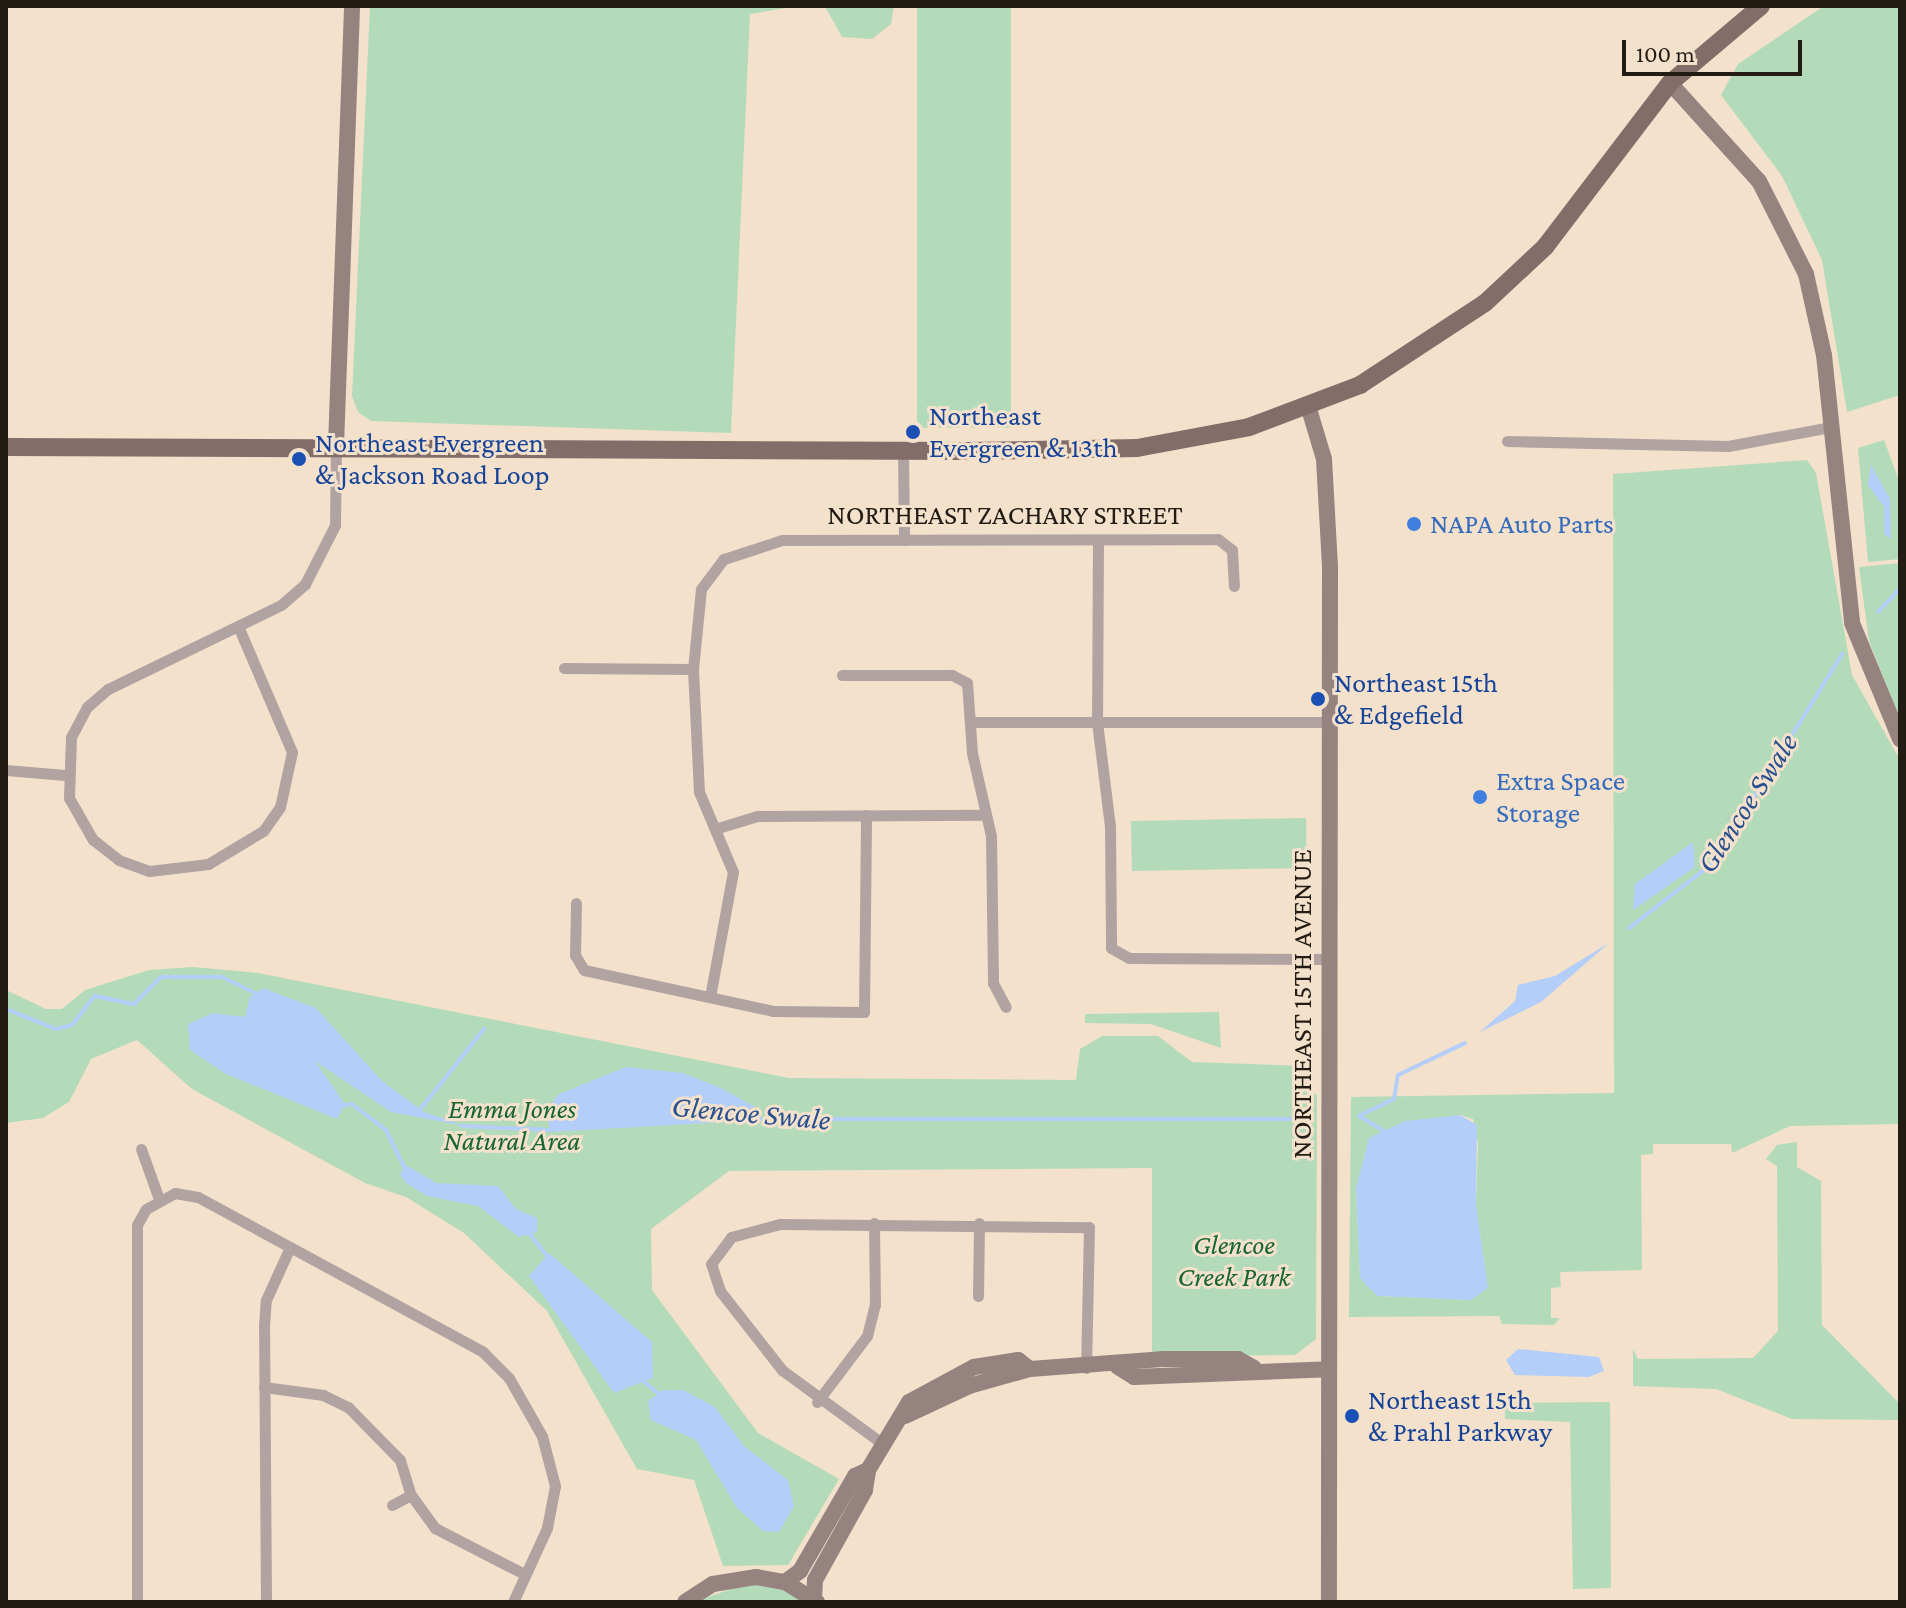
<!DOCTYPE html>
<html>
<head>
<meta charset="utf-8">
<style>
	body { margin:0 }
	#map { position:relative; width:1906px; height:1608px; overflow:hidden; background:#f3e1cc; font-family:"Crimson Pro",serif }
	div>[style] { position:absolute }
	[style*='--x'] { left:calc(var(--x)*1px); top:calc(var(--y)*1px); width:calc(var(--w)*1px); rotate:calc(var(--a)*1deg) }
	.green>* { inset:0; background:#b3dbb9; transform-origin:0 0 }
	.water>* { inset:0; background:#b2cef9 }
	.stream>* { height:4px; margin:-2px; padding:0 2px; transform-origin:2px; border-radius:2px; background:#b2cef9 }
	.street>* { height:11px; margin:-5.5px; padding:0 5.5px; transform-origin:5.5px; border-radius:5.5px; background:#b0a3a1 }
	.secondary>* { height:16px; margin:-8px; padding:0 8px; transform-origin:8px; border-radius:8px; background:#968380 }
	.primary>* { height:18px; margin:-9px; padding:0 9px; transform-origin:9px; border-radius:9px; background:#836d69 }
	.dots>* { width:22px; height:22px; translate:-50% -50%; box-sizing:border-box; border:4px solid #f3e1cc; border-radius:50% }
	span { translate:-50% -50%; white-space:nowrap; text-align:center; line-height:1.15; -webkit-text-stroke:6px #f3e1cc; paint-order:stroke }
	.transit-label { font-size:28px; color:#164399 }
	.left { translate:0 -50%; text-align:left }
	.street-label { font-size:28px; color:#221c14 }
	.shop-label { font-size:28px; color:#366cbe }
	.park-label { font-size:28px; color:#17662f; font-style:italic }
	.water-label { font-size:30px; color:#285090; font-style:italic }
	.frame { position:absolute; inset:0; border:8px solid #221c14; pointer-events:none }
	.scale { position:absolute; left:1622px; top:40px; width:180px; height:36px; box-sizing:border-box; border:4px solid #221c14; border-top:0; padding-left:10px; font-size:24px; line-height:28px; white-space:nowrap; color:#221c14; -webkit-text-stroke:6px #f3e1cc; paint-order:stroke }
</style>
</head>
<body>
<div id="map">
	<div class="green">
		<i style="clip-path:polygon(370px 6px,798px 6px,750px 14px,731px 433px,371px 421px,358px 412px,352px 396px)"></i>
		<i style="clip-path:polygon(894px 6px,891px 24px,872px 39px,842px 37px,826px 8px)"></i>
		<i style="left:917px;top:6px;width:94px;height:422px"></i>
		<i style="clip-path:polygon(1824px 6px,1900px 6px,1900px 395px,1847px 412px,1822px 260px,1782px 176px,1721px 95px,1738px 64px)"></i>
		<i style="clip-path:polygon(1884px 440px,1900px 483px,1900px 559px,1868px 562px,1858px 448px)"></i>
		<i style="clip-path:polygon(evenodd,1807px 460px,1816px 473px,1852px 675px,1900px 760px,1900px 1124px,1790px 1126px,1732px 1153px,1731px 1144px,1653px 1144px,1653px 1154px,1641px 1155px,1642px 1270px,1560px 1272px,1561px 1287px,1551px 1288px,1551px 1318px,1560px 1318px,1554px 1325px,1502px 1324px,1499px 1316px,1349px 1317px,1351px 1097px,1614px 1093px,1613px 474px,1807px 460px,1460px 1115px,1473px 1119px,1478px 1144px,1476px 1205px,1488px 1288px,1471px 1300px,1377px 1296px,1360px 1278px,1356px 1188px,1369px 1138px,1405px 1121px,1460px 1115px)"></i>
		<i style="clip-path:polygon(1900px 563px,1900px 719px,1869px 641px,1859px 567px)"></i>
		<i style="left:1306px;top:818px;width:50px;height:175px;rotate:89deg"></i>
		<i style="clip-path:polygon(193px 967px,258px 973px,789px 1078px,1076px 1080px,1080px 1049px,1102px 1036px,1158px 1036px,1192px 1062px,1308px 1066px,1308px 1094px,1317px 1094px,1316px 1339px,1295px 1355px,1152px 1356px,1152px 1168px,729px 1171px,651px 1229px,652px 1290px,758px 1433px,839px 1479px,788px 1565px,723px 1566px,694px 1480px,637px 1469px,547px 1311px,464px 1233px,406px 1197px,365px 1183px,192px 1089px,137px 1040px,91px 1059px,69px 1102px,43px 1118px,6px 1123px,6px 990px,46px 1009px,62px 1009px,85px 990px,149px 970px)"></i>
		<i style="clip-path:polygon(1219px 1012px,1221px 1048px,1151px 1024px,1085px 1023px,1085px 1014px)"></i>
		<i style="clip-path:polygon(1797px 1142px,1797px 1167px,1821px 1181px,1822px 1325px,1900px 1404px,1900px 1420px,1792px 1419px,1716px 1389px,1633px 1386px,1633px 1349px,1638px 1359px,1753px 1358px,1778px 1331px,1777px 1166px,1766px 1159px,1777px 1145px)"></i>
		<i style="clip-path:polygon(1610px 1402px,1611px 1588px,1573px 1589px,1570px 1422px,1505px 1419px,1505px 1403px)"></i>
		<i style="clip-path:polygon(748px 1583px,784px 1589px,807px 1602px,694px 1602px)"></i>
	</div>
	<div class="water">
		<i style="clip-path:polygon(1871px 465px,1890px 499px,1891px 539px,1884px 534px,1884px 507px,1868px 485px)"></i>
		<i style="clip-path:polygon(1693px 842px,1695px 867px,1633px 910px,1635px 884px)"></i>
		<i style="clip-path:polygon(1609px 943px,1541px 1002px,1480px 1032px,1515px 1001px,1518px 985px,1555px 976px)"></i>
		<i style="clip-path:polygon(263px 988px,316px 1008px,382px 1081px,424px 1112px,465px 1126px,391px 1112px,315px 1061px,345px 1104px,337px 1119px,226px 1074px,190px 1050px,188px 1024px,213px 1013px,245px 1017px,250px 997px)"></i>
		<i style="clip-path:polygon(626px 1067px,683px 1073px,721px 1088px,755px 1107px,761px 1120px,549px 1132px,549px 1106px,559px 1094px)"></i>
		<i style="clip-path:polygon(1460px 1115px,1477px 1125px,1476px 1205px,1488px 1288px,1471px 1300px,1377px 1296px,1360px 1278px,1356px 1188px,1369px 1138px,1405px 1121px)"></i>
		<i style="clip-path:polygon(406px 1165px,436px 1183px,498px 1186px,516px 1209px,537px 1218px,537px 1232px,519px 1237px,478px 1206px,427px 1196px,405px 1182px,400px 1174px)"></i>
		<i style="clip-path:polygon(549px 1253px,652px 1342px,653px 1378px,614px 1393px,529px 1276px)"></i>
		<i style="clip-path:polygon(1518px 1349px,1599px 1357px,1604px 1371px,1589px 1377px,1515px 1375px,1506px 1360px)"></i>
		<i style="clip-path:polygon(663px 1390px,683px 1390px,715px 1407px,744px 1446px,788px 1480px,794px 1506px,779px 1532px,763px 1531px,737px 1508px,696px 1440px,651px 1420px,648px 1401px)"></i>
	</div>
	<div class="stream">
		<i style="--x:1878;--y:612;--w:33;--a:-47"></i>
		<i style="--x:1629;--y:928;--w:106;--a:-37.7"></i>
		<i style="--x:1713;--y:863;--w:246;--a:-58.3"></i>
		<i style="--x:6;--y:1009;--w:54;--a:21.8"></i>
		<i style="--x:56;--y:1029;--w:16;--a:-14"></i>
		<i style="--x:72;--y:1025;--w:37;--a:-52"></i>
		<i style="--x:95;--y:996;--w:40;--a:12"></i>
		<i style="--x:134;--y:1004;--w:38;--a:-45"></i>
		<i style="--x:161;--y:977;--w:61;--a:0"></i>
		<i style="--x:222;--y:977;--w:39;--a:26"></i>
		<i style="--x:341;--y:1106;--w:11;--a:-10"></i>
		<i style="--x:352;--y:1104;--w:43;--a:37.4"></i>
		<i style="--x:386;--y:1130;--w:43;--a:64"></i>
		<i style="--x:419;--y:1111;--w:105;--a:-51.6"></i>
		<i style="--x:756;--y:1119;--w:542;--a:0"></i>
		<i style="--x:462;--y:1126;--w:87;--a:2.6"></i>
		<i style="--x:1384;--y:1131;--w:29;--a:-149"></i>
		<i style="--x:1359;--y:1116;--w:39;--a:-26"></i>
		<i style="--x:1394;--y:1099;--w:24;--a:-81"></i>
		<i style="--x:1398;--y:1075;--w:74;--a:-25.5"></i>
		<i style="--x:526;--y:1229;--w:36;--a:52"></i>
		<i style="--x:643;--y:1381;--w:19;--a:39"></i>
	</div>
	<div class="street">
		<i style="--x:1507;--y:441;--w:221;--a:1.3"></i>
		<i style="--x:1728;--y:446;--w:105;--a:-10.5"></i>
		<i style="--x:903;--y:452;--w:88;--a:89.3"></i>
		<i style="--x:1098;--y:540;--w:182;--a:90.3"></i>
		<i style="--x:1097;--y:722;--w:105;--a:82.9"></i>
		<i style="--x:1110;--y:826;--w:122;--a:89.5"></i>
		<i style="--x:1111;--y:948;--w:21;--a:29"></i>
		<i style="--x:1129;--y:958;--w:198;--a:0.3"></i>
		<i style="--x:238;--y:626;--w:137;--a:66.8"></i>
		<i style="--x:292;--y:752;--w:56;--a:102.3"></i>
		<i style="--x:280;--y:807;--w:29;--a:125"></i>
		<i style="--x:263;--y:831;--w:64;--a:149"></i>
		<i style="--x:208;--y:864;--w:59;--a:173.2"></i>
		<i style="--x:149;--y:871;--w:32;--a:-160"></i>
		<i style="--x:119;--y:860;--w:33;--a:-142"></i>
		<i style="--x:93;--y:840;--w:48;--a:-119.7"></i>
		<i style="--x:69;--y:798;--w:61;--a:-88.1"></i>
		<i style="--x:71;--y:737;--w:34;--a:-62"></i>
		<i style="--x:87;--y:707;--w:28;--a:-41"></i>
		<i style="--x:108;--y:689;--w:192;--a:-25.9"></i>
		<i style="--x:281;--y:605;--w:32;--a:-41"></i>
		<i style="--x:305;--y:584;--w:66;--a:-63"></i>
		<i style="--x:335;--y:525;--w:80;--a:-89.3"></i>
		<i style="--x:564;--y:668;--w:129;--a:0.4"></i>
		<i style="--x:842;--y:675;--w:110;--a:0"></i>
		<i style="--x:952;--y:675;--w:17;--a:28"></i>
		<i style="--x:967;--y:683;--w:70;--a:85.9"></i>
		<i style="--x:972;--y:753;--w:85;--a:77.1"></i>
		<i style="--x:991;--y:836;--w:147;--a:89.2"></i>
		<i style="--x:993;--y:983;--w:27;--a:62"></i>
		<i style="--x:971;--y:722;--w:357;--a:0"></i>
		<i style="--x:6;--y:770;--w:59;--a:4.8"></i>
		<i style="--x:718;--y:828;--w:41;--a:-17.1"></i>
		<i style="--x:757;--y:816;--w:228;--a:-0.3"></i>
		<i style="--x:576;--y:903;--w:52;--a:91.1"></i>
		<i style="--x:575;--y:955;--w:17;--a:59"></i>
		<i style="--x:584;--y:970;--w:193;--a:12.2"></i>
		<i style="--x:773;--y:1011;--w:91;--a:0.6"></i>
		<i style="--x:864;--y:1012;--w:197;--a:-89.4"></i>
		<i style="--x:710;--y:997;--w:127;--a:-79.6"></i>
		<i style="--x:733;--y:872;--w:87;--a:-113"></i>
		<i style="--x:699;--y:792;--w:123;--a:-92.8"></i>
		<i style="--x:693;--y:669;--w:80;--a:-84.3"></i>
		<i style="--x:701;--y:589;--w:38;--a:-53"></i>
		<i style="--x:724;--y:559;--w:61;--a:-18.1"></i>
		<i style="--x:782;--y:540;--w:436;--a:-0.1"></i>
		<i style="--x:1218;--y:539;--w:18;--a:38"></i>
		<i style="--x:1232;--y:550;--w:36;--a:87"></i>
		<i style="--x:141;--y:1149;--w:53;--a:70.2"></i>
		<i style="--x:978;--y:1296;--w:73;--a:-89.2"></i>
		<i style="--x:264;--y:1387;--w:60;--a:7.7"></i>
		<i style="--x:323;--y:1395;--w:28;--a:26"></i>
		<i style="--x:348;--y:1407;--w:74;--a:45.5"></i>
		<i style="--x:400;--y:1460;--w:37;--a:73"></i>
		<i style="--x:411;--y:1495;--w:41;--a:54"></i>
		<i style="--x:435;--y:1528;--w:98;--a:27.3"></i>
		<i style="--x:817;--y:1402;--w:83;--a:-52.9"></i>
		<i style="--x:867;--y:1336;--w:32;--a:-76"></i>
		<i style="--x:875;--y:1305;--w:82;--a:-90.7"></i>
		<i style="--x:883;--y:1444;--w:125;--a:-143.8"></i>
		<i style="--x:782;--y:1370;--w:100;--a:-128.1"></i>
		<i style="--x:720;--y:1291;--w:28;--a:-108"></i>
		<i style="--x:711;--y:1264;--w:34;--a:-53"></i>
		<i style="--x:731;--y:1237;--w:51;--a:-14.9"></i>
		<i style="--x:780;--y:1224;--w:309;--a:0.6"></i>
		<i style="--x:1089;--y:1227;--w:141;--a:91.2"></i>
		<i style="--x:392;--y:1505;--w:21;--a:-28"></i>
		<i style="--x:137;--y:1602;--w:377;--a:-90"></i>
		<i style="--x:137;--y:1225;--w:18;--a:-61"></i>
		<i style="--x:146;--y:1209;--w:33;--a:-29"></i>
		<i style="--x:175;--y:1193;--w:23;--a:10"></i>
		<i style="--x:198;--y:1197;--w:323;--a:28.5"></i>
		<i style="--x:482;--y:1351;--w:38;--a:45"></i>
		<i style="--x:509;--y:1378;--w:67;--a:60.4"></i>
		<i style="--x:542;--y:1436;--w:52;--a:75.4"></i>
		<i style="--x:555;--y:1486;--w:43;--a:100.8"></i>
		<i style="--x:547;--y:1528;--w:81;--a:114.7"></i>
		<i style="--x:266;--y:1602;--w:276;--a:-90.4"></i>
		<i style="--x:264;--y:1326;--w:26;--a:-86"></i>
		<i style="--x:266;--y:1300;--w:58;--a:-65.6"></i>
	</div>
	<div class="secondary">
		<i style="--x:1670;--y:83;--w:132;--a:47.8"></i>
		<i style="--x:1759;--y:181;--w:104;--a:63.2"></i>
		<i style="--x:1806;--y:274;--w:83;--a:77.5"></i>
		<i style="--x:1824;--y:355;--w:269;--a:84"></i>
		<i style="--x:1852;--y:623;--w:126;--a:67.5"></i>
		<i style="--x:1309;--y:409;--w:52;--a:73.3"></i>
		<i style="--x:1324;--y:459;--w:107;--a:86.8"></i>
		<i style="--x:1330;--y:566;--w:1036;--a:90.06"></i>
		<i style="--x:336;--y:445;--w:439;--a:-87.9"></i>
		<i style="--x:1118;--y:1367;--w:19;--a:32"></i>
		<i style="--x:1134;--y:1377;--w:195;--a:-2.3"></i>
		<i style="--x:905;--y:1416;--w:71;--a:-25.1"></i>
		<i style="--x:969;--y:1386;--w:63;--a:-15.6"></i>
		<i style="--x:1030;--y:1369;--w:132;--a:-4.3"></i>
		<i style="--x:1162;--y:1359;--w:76;--a:0"></i>
		<i style="--x:1238;--y:1359;--w:18;--a:29"></i>
		<i style="--x:785;--y:1582;--w:19;--a:-36"></i>
		<i style="--x:800;--y:1571;--w:110;--a:-59.9"></i>
		<i style="--x:855;--y:1476;--w:14;--a:-25"></i>
		<i style="--x:814;--y:1599;--w:19;--a:-87"></i>
		<i style="--x:815;--y:1580;--w:103;--a:-60.9"></i>
		<i style="--x:865;--y:1490;--w:20;--a:-81"></i>
		<i style="--x:868;--y:1470;--w:79;--a:-58.9"></i>
		<i style="--x:909;--y:1402;--w:74;--a:-28.3"></i>
		<i style="--x:974;--y:1367;--w:45;--a:-9"></i>
		<i style="--x:1018;--y:1360;--w:15;--a:37"></i>
		<i style="--x:685;--y:1602;--w:33;--a:-33"></i>
		<i style="--x:713;--y:1584;--w:44;--a:-9.2"></i>
		<i style="--x:756;--y:1577;--w:29;--a:10"></i>
		<i style="--x:785;--y:1582;--w:38;--a:32"></i>
	</div>
	<div class="primary">
		<i style="--x:6;--y:447;--w:962;--a:0.24"></i>
		<i style="--x:968;--y:451;--w:169;--a:-1"></i>
		<i style="--x:1137;--y:448;--w:114;--a:-10.6"></i>
		<i style="--x:1249;--y:427;--w:119;--a:-20.7"></i>
		<i style="--x:1360;--y:385;--w:149;--a:-33.3"></i>
		<i style="--x:1485;--y:303;--w:82;--a:-43"></i>
		<i style="--x:1545;--y:247;--w:206;--a:-52.7"></i>
		<i style="--x:1670;--y:83;--w:119;--a:-40.2"></i>
	</div>
	<div class="dots">
		<i style="left:913px;top:432px;background:#1a4fb4"></i>
		<i style="left:299px;top:459px;background:#1a4fb4"></i>
		<i style="left:1414px;top:524px;background:#3f7fe0"></i>
		<i style="left:1318px;top:699px;background:#1a4fb4"></i>
		<i style="left:1480px;top:797px;background:#3f7fe0"></i>
		<i style="left:1352px;top:1416px;background:#1a4fb4"></i>
	</div>
	<div class="transit-label">
		<span class="left" style="left:929px;top:432px">Northeast<br>Evergreen &amp; 13th</span>
		<span class="left" style="left:315px;top:459px">Northeast Evergreen<br>&amp; Jackson Road Loop</span>
		<span class="left" style="left:1334px;top:699px">Northeast 15th<br>&amp; Edgefield</span>
		<span class="left" style="left:1368px;top:1416px">Northeast 15th<br>&amp; Prahl Parkway</span>
	</div>
	<div class="street-label">
		<span style="left:1005px;top:515px">NORTHEAST ZACHARY STREET</span>
		<span style="left:1302px;top:1004px;rotate:-90deg">NORTHEAST 15TH AVENUE</span>
	</div>
	<div class="shop-label">
		<span class="left" style="left:1430px;top:524px">NAPA Auto Parts</span>
		<span class="left" style="left:1496px;top:797px">Extra Space<br>Storage</span>
	</div>
	<div class="park-label">
		<span style="left:512px;top:1125px">Emma Jones<br>Natural Area</span>
		<span style="left:1234px;top:1261px">Glencoe<br>Creek Park</span>
	</div>
	<div class="water-label">
		<span style="left:1747px;top:803px;rotate:-57deg">Glencoe Swale</span>
		<span style="left:751px;top:1113px;rotate:5deg">Glencoe Swale</span>
	</div>
	<div class="frame"></div>
	<div class="scale">100 m</div>
</div>
</body>
</html>
